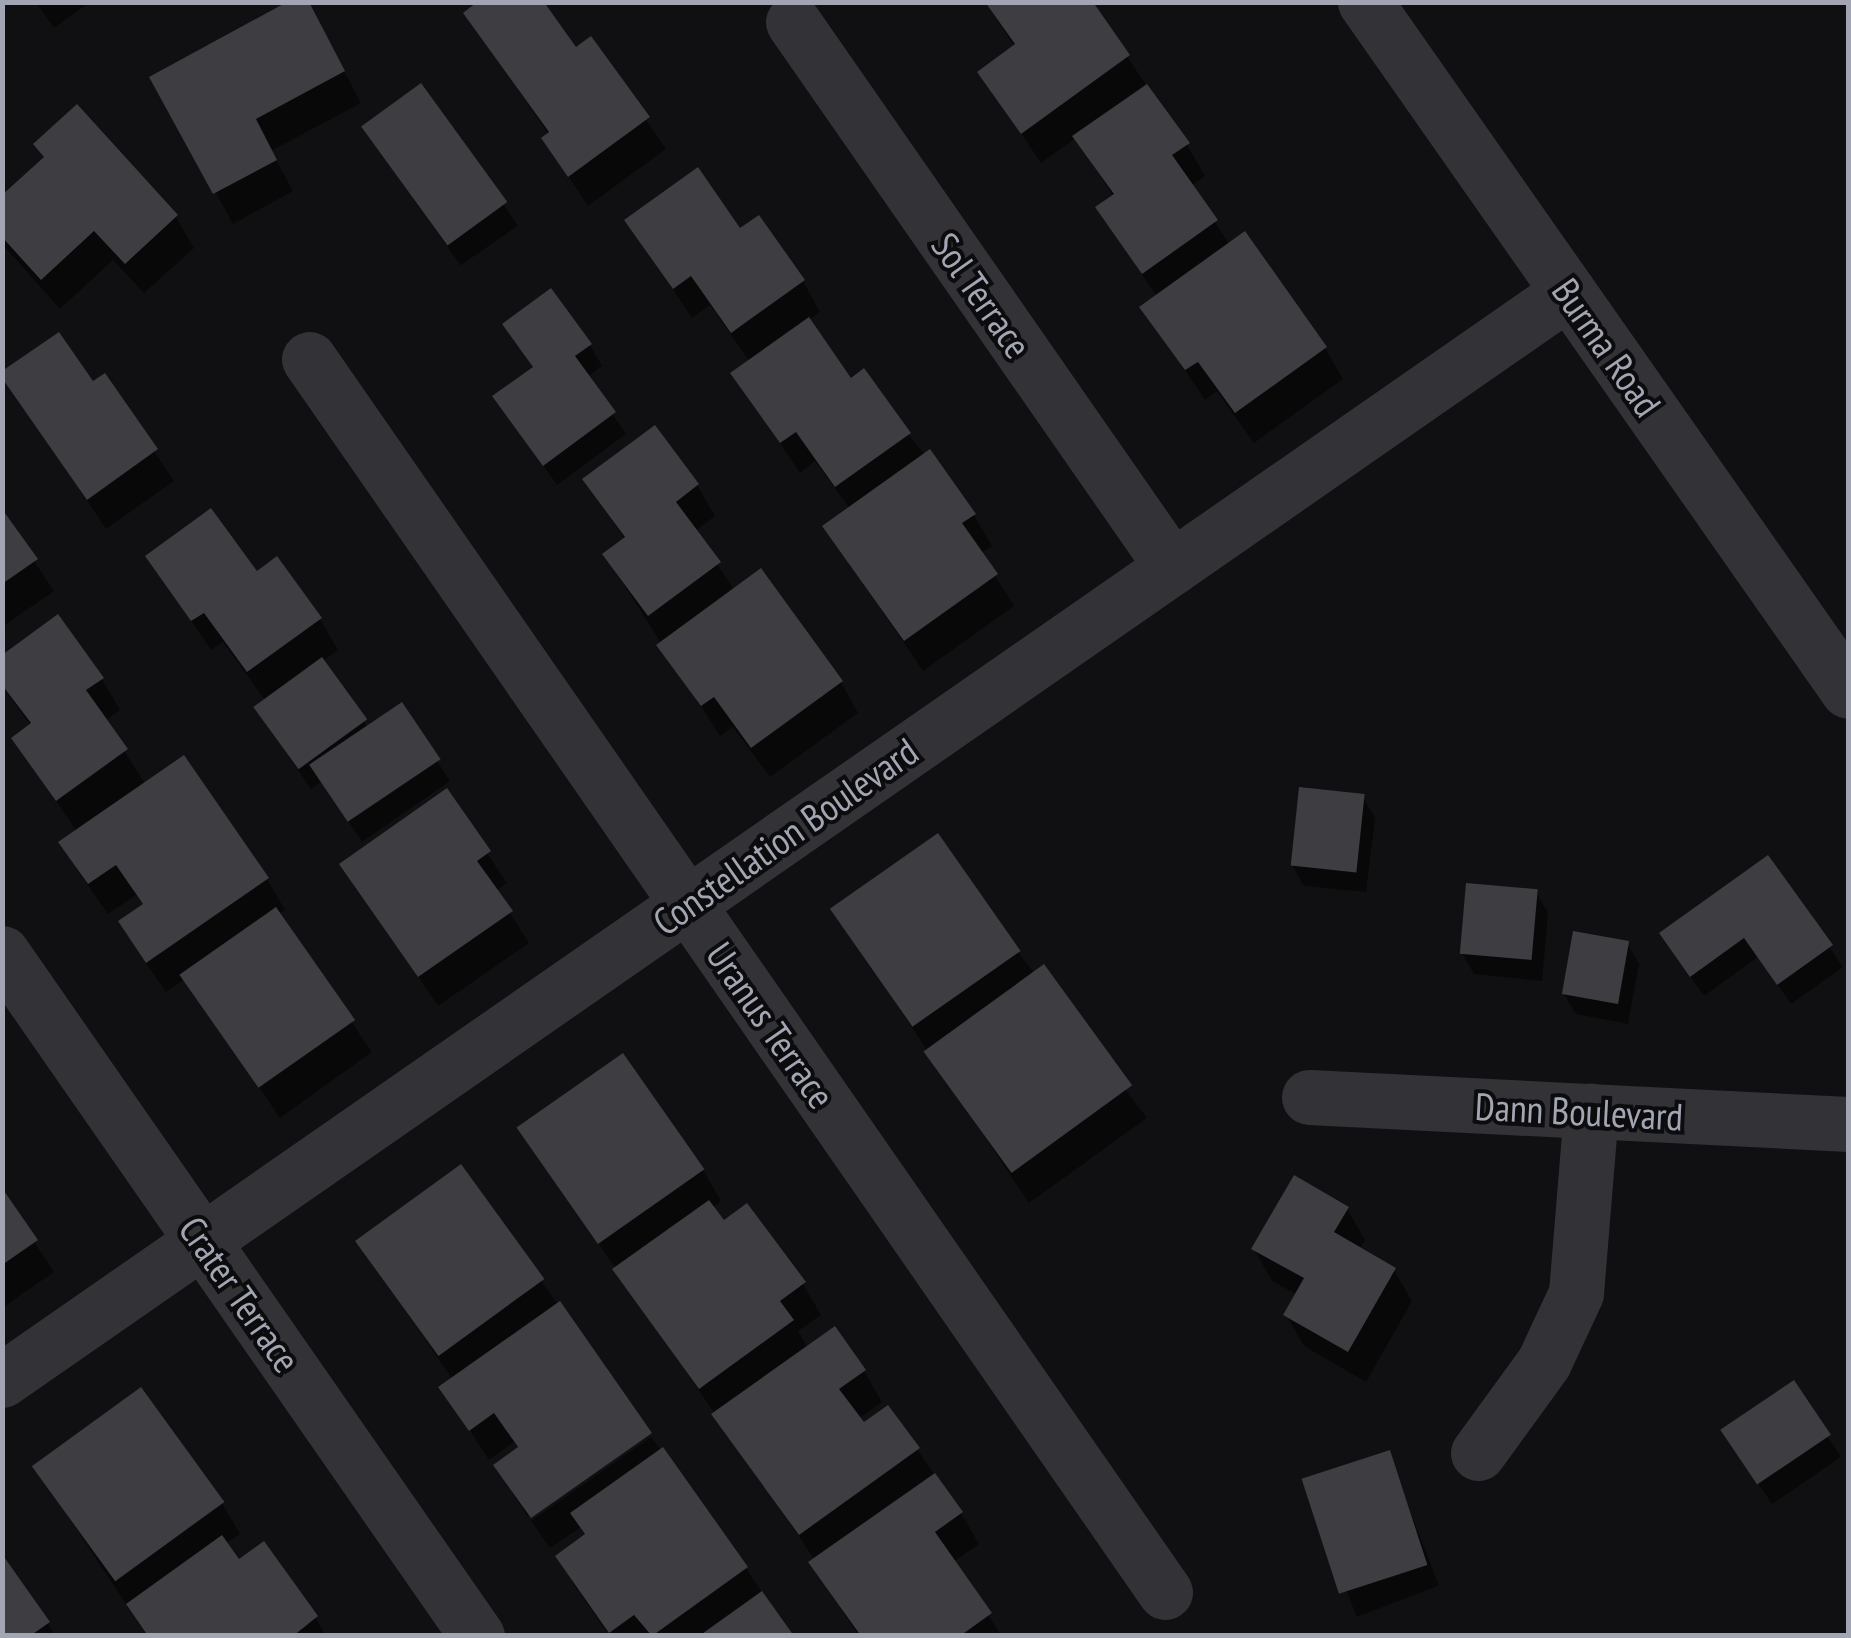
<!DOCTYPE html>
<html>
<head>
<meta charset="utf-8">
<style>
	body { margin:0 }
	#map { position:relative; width:1851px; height:1638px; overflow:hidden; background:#101012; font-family:"PT Sans Narrow",sans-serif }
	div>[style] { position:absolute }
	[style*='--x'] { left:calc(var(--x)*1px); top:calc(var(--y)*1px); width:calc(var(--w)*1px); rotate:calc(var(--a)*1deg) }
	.shadow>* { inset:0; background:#0007; transform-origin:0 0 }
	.building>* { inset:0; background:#3d3d42; transform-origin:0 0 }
	.street>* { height:55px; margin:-27.5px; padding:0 27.5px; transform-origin:27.5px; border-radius:27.5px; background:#323237 }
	span { translate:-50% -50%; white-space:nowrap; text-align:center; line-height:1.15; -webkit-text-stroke:8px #0c0b0d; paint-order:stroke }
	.street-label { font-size:38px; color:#a2a6b2 }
	.frame { position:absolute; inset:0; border:5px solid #a2a6b2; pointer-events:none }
</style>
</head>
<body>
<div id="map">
	<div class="shadow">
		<i style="clip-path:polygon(36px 2px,90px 2px,54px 28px)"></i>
		<i style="clip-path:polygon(985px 2px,1090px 2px,1187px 145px,1205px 176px,1191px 186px,1230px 245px,1325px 348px,1343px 379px,1254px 443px,1217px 391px,1205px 400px,1143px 308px,1157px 297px,1098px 208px,1114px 197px,1076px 138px,1041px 163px,980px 73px,1015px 47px)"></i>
		<i style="clip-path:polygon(466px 13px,576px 51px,591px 39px,666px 149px,588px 206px,544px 139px,549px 135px)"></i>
		<i style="clip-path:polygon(321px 28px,361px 103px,271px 151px,293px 191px,233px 224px,153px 78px)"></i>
		<i style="left:421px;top:87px;width:169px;height:70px;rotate:55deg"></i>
		<i style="clip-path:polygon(36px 145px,176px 217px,194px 248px,144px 293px,113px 260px,60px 309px,2px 244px,2px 198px,45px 160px)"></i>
		<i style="clip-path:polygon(627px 221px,740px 231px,803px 281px,820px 312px,808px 321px,851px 381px,908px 434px,974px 515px,992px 546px,981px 553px,1014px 606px,923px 671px,825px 527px,850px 509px,815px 461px,800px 473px,733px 373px,750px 362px,710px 305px,692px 318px)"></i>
		<i style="clip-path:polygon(505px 325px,590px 345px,602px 366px,587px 377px,626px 434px,557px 485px,496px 397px,534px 369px)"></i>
		<i style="clip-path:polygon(3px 374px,93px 384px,104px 376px,174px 481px,106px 529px)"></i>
		<i style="clip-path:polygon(586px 479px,697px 485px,715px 516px,695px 531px,735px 591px,841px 682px,858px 713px,770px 777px,733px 727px,720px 736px,605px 555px,625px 540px)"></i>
		<i style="clip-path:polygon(2px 513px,54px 591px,2px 627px)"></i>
		<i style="clip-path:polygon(148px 557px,257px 575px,320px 619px,338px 650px,322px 662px,368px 728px,401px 705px,450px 781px,362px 842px,322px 781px,311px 789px,268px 727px,265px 700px,223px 642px,211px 650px)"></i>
		<i style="clip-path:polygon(102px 679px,120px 710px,105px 721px,146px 785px,267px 879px,285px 910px,278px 915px,372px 1052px,280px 1118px,185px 979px,166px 992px,139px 953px,121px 922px,144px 906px,136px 895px,108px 914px,80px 874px,62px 843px,77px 832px,14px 738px,31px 726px,2px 686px)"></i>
		<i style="clip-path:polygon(446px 792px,507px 883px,496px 891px,529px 943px,438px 1006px,342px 865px)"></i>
		<i style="clip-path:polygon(1363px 797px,1375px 818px,1366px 892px,1304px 886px,1292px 865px)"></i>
		<i style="clip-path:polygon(1768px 859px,1843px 967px,1791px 1004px,1758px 957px,1704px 996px,1675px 955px)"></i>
		<i style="clip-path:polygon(1536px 892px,1548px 913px,1542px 981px,1474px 974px,1462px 953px)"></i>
		<i style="clip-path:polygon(833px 909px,1018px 952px,1147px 1118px,1029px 1203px)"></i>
		<i style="clip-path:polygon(1627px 943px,1639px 964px,1628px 1024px,1576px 1014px,1564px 994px)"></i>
		<i style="clip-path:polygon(520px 1129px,703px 1170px,721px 1201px,712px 1208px,724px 1224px,803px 1284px,821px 1315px,798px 1331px,808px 1348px,864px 1371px,882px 1402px,858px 1419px,863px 1426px,917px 1449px,961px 1513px,979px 1544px,953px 1562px,1002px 1636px,859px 1636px,811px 1563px,815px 1560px)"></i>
		<i style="clip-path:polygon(460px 1167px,649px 1433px,528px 1517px,496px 1466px,519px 1450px,514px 1442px,489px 1460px,442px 1388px,453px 1380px,358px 1241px)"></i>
		<i style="clip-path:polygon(2px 1193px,54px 1272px,2px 1308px)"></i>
		<i style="clip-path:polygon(1347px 1209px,1365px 1240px,1359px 1250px,1394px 1270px,1412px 1301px,1366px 1382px,1304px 1346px,1286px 1315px,1298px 1295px,1272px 1281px,1254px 1249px)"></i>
		<i style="clip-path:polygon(1793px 1384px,1841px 1457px,1772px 1504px,1737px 1452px)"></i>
		<i style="clip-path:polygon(651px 1437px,746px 1568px,791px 1636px,610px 1636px,576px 1588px,558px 1557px,586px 1537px,581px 1527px,550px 1548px,531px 1521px)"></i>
		<i style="left:1388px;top:1453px;width:142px;height:88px;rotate:69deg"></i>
		<i style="clip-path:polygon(35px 1466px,222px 1503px,240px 1534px,225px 1544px,238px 1562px,315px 1617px,326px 1636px,147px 1636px)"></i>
		<i style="clip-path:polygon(48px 1623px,55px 1636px,2px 1636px)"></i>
	</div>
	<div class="building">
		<i style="clip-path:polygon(287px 2px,309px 2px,345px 71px,256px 119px,277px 160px,213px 194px,149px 77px)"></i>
		<i style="clip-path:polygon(477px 2px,544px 2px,576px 47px,591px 36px,650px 117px,568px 177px,541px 138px,549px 132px,463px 13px)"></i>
		<i style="clip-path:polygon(985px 2px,1093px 2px,1130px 55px,1021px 134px,977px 72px,1015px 44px)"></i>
		<i style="left:421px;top:83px;width:147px;height:74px;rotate:54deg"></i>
		<i style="clip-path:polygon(1147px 84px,1190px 143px,1172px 155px,1218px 220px,1142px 274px,1095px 207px,1114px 194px,1072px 136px)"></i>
		<i style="clip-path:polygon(77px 104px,178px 215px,125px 264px,94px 231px,41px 280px,2px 237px,2px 195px,44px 157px,33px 144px)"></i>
		<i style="clip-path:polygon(698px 167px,740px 228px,759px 215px,805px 280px,731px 333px,691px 276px,673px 289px,624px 220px)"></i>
		<i style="clip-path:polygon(1245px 231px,1327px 347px,1235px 413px,1198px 362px,1185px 370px,1139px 307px)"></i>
		<i style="clip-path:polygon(551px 288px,592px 344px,575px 356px,616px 412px,543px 466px,492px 396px,533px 367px,502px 324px)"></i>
		<i style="clip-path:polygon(809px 317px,851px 378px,864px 368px,911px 433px,835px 487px,796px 432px,780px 443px,730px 373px)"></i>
		<i style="clip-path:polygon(59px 332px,93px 381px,105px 373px,158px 449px,87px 500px,2px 378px,2px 371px)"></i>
		<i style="clip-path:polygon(655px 425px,699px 484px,676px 502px,721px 562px,648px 616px,602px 554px,625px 537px,582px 479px)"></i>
		<i style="clip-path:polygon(930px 449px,976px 514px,962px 523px,998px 574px,904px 641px,822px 526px)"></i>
		<i style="clip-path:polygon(211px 508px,257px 571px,277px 556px,322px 618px,247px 672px,204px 613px,191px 621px,145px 556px)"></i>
		<i style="clip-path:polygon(2px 509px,38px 559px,2px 584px)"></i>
		<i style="clip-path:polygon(761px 568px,843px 681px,751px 748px,714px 697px,701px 706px,656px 645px)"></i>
		<i style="clip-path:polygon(58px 614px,104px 678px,86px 690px,128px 749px,56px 801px,11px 738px,31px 723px,2px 685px,2px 655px)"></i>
		<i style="left:322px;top:657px;width:77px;height:85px;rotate:54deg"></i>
		<i style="left:402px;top:702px;width:69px;height:112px;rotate:56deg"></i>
		<i style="clip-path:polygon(184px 755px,269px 878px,146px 963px,118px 921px,143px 904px,116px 865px,88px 884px,58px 842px)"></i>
		<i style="left:1299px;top:787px;width:66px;height:79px;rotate:6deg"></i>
		<i style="clip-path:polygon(447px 788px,491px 851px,477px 861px,513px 911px,418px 977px,339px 864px)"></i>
		<i style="left:938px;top:833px;width:144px;height:132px;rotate:55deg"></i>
		<i style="clip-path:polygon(1768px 855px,1833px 945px,1777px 985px,1744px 938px,1690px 977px,1659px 933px)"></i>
		<i style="left:1466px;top:883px;width:72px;height:71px;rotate:5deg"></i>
		<i style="left:276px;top:907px;width:138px;height:118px;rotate:55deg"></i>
		<i style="left:1573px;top:931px;width:57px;height:64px;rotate:10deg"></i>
		<i style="left:1044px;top:964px;width:150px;height:149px;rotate:54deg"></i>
		<i style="left:623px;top:1053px;width:142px;height:130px;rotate:55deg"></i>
		<i style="left:461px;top:1164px;width:142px;height:131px;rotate:54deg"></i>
		<i style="clip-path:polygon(1294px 1175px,1349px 1207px,1334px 1232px,1396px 1268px,1348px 1352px,1283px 1315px,1304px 1278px,1251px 1249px)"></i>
		<i style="clip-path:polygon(2px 1188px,38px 1240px,2px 1265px)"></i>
		<i style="clip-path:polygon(709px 1200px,724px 1220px,747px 1203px,806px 1282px,780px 1301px,794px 1320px,699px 1389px,612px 1269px)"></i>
		<i style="clip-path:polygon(560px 1301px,652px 1433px,531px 1518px,493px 1465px,518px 1447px,494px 1413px,469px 1431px,438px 1387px)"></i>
		<i style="clip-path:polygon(835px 1326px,866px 1370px,839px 1389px,864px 1422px,888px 1405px,920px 1448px,799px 1535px,711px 1414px)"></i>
		<i style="left:1794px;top:1380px;width:66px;height:89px;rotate:56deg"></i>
		<i style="left:141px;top:1387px;width:142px;height:135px;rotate:54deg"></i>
		<i style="clip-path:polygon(663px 1447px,748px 1567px,652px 1636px,634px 1615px,609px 1633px,555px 1556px,585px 1534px,570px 1513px)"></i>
		<i style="left:1390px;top:1450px;width:121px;height:93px;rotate:72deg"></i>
		<i style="clip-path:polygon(935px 1473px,963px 1512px,935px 1532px,992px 1613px,960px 1636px,861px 1636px,808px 1562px)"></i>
		<i style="clip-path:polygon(222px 1535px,239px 1559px,264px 1541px,318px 1616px,293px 1636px,148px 1636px,126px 1604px)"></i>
		<i style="clip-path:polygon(2px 1554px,50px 1622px,30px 1636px,2px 1636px)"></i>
		<i style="clip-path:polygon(762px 1591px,794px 1636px,699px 1636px)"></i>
	</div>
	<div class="street">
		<i style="--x:1365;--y:2;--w:841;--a:54.97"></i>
		<i style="--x:793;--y:22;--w:664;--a:55.18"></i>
		<i style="--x:309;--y:359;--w:1501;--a:55.23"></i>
		<i style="--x:2;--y:953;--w:832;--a:55.18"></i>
		<i style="--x:1309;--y:1097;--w:540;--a:2.87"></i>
		<i style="--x:2;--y:1380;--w:1907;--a:-34.79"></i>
		<i style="--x:1478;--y:1453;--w:112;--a:-54"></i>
		<i style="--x:1544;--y:1362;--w:76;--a:-65.1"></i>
		<i style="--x:1576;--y:1293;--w:183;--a:-85.3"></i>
	</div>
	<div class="street-label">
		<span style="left:982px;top:295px;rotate:55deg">Sol Terrace</span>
		<span style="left:1607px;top:347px;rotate:55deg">Burma Road</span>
		<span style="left:785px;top:836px;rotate:-35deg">Constellation Boulevard</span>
		<span style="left:771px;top:1025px;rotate:55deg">Uranus Terrace</span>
		<span style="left:1579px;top:1111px;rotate:3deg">Dann Boulevard</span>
		<span style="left:240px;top:1294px;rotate:55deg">Crater Terrace</span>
	</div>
	<div class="frame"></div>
</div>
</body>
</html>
